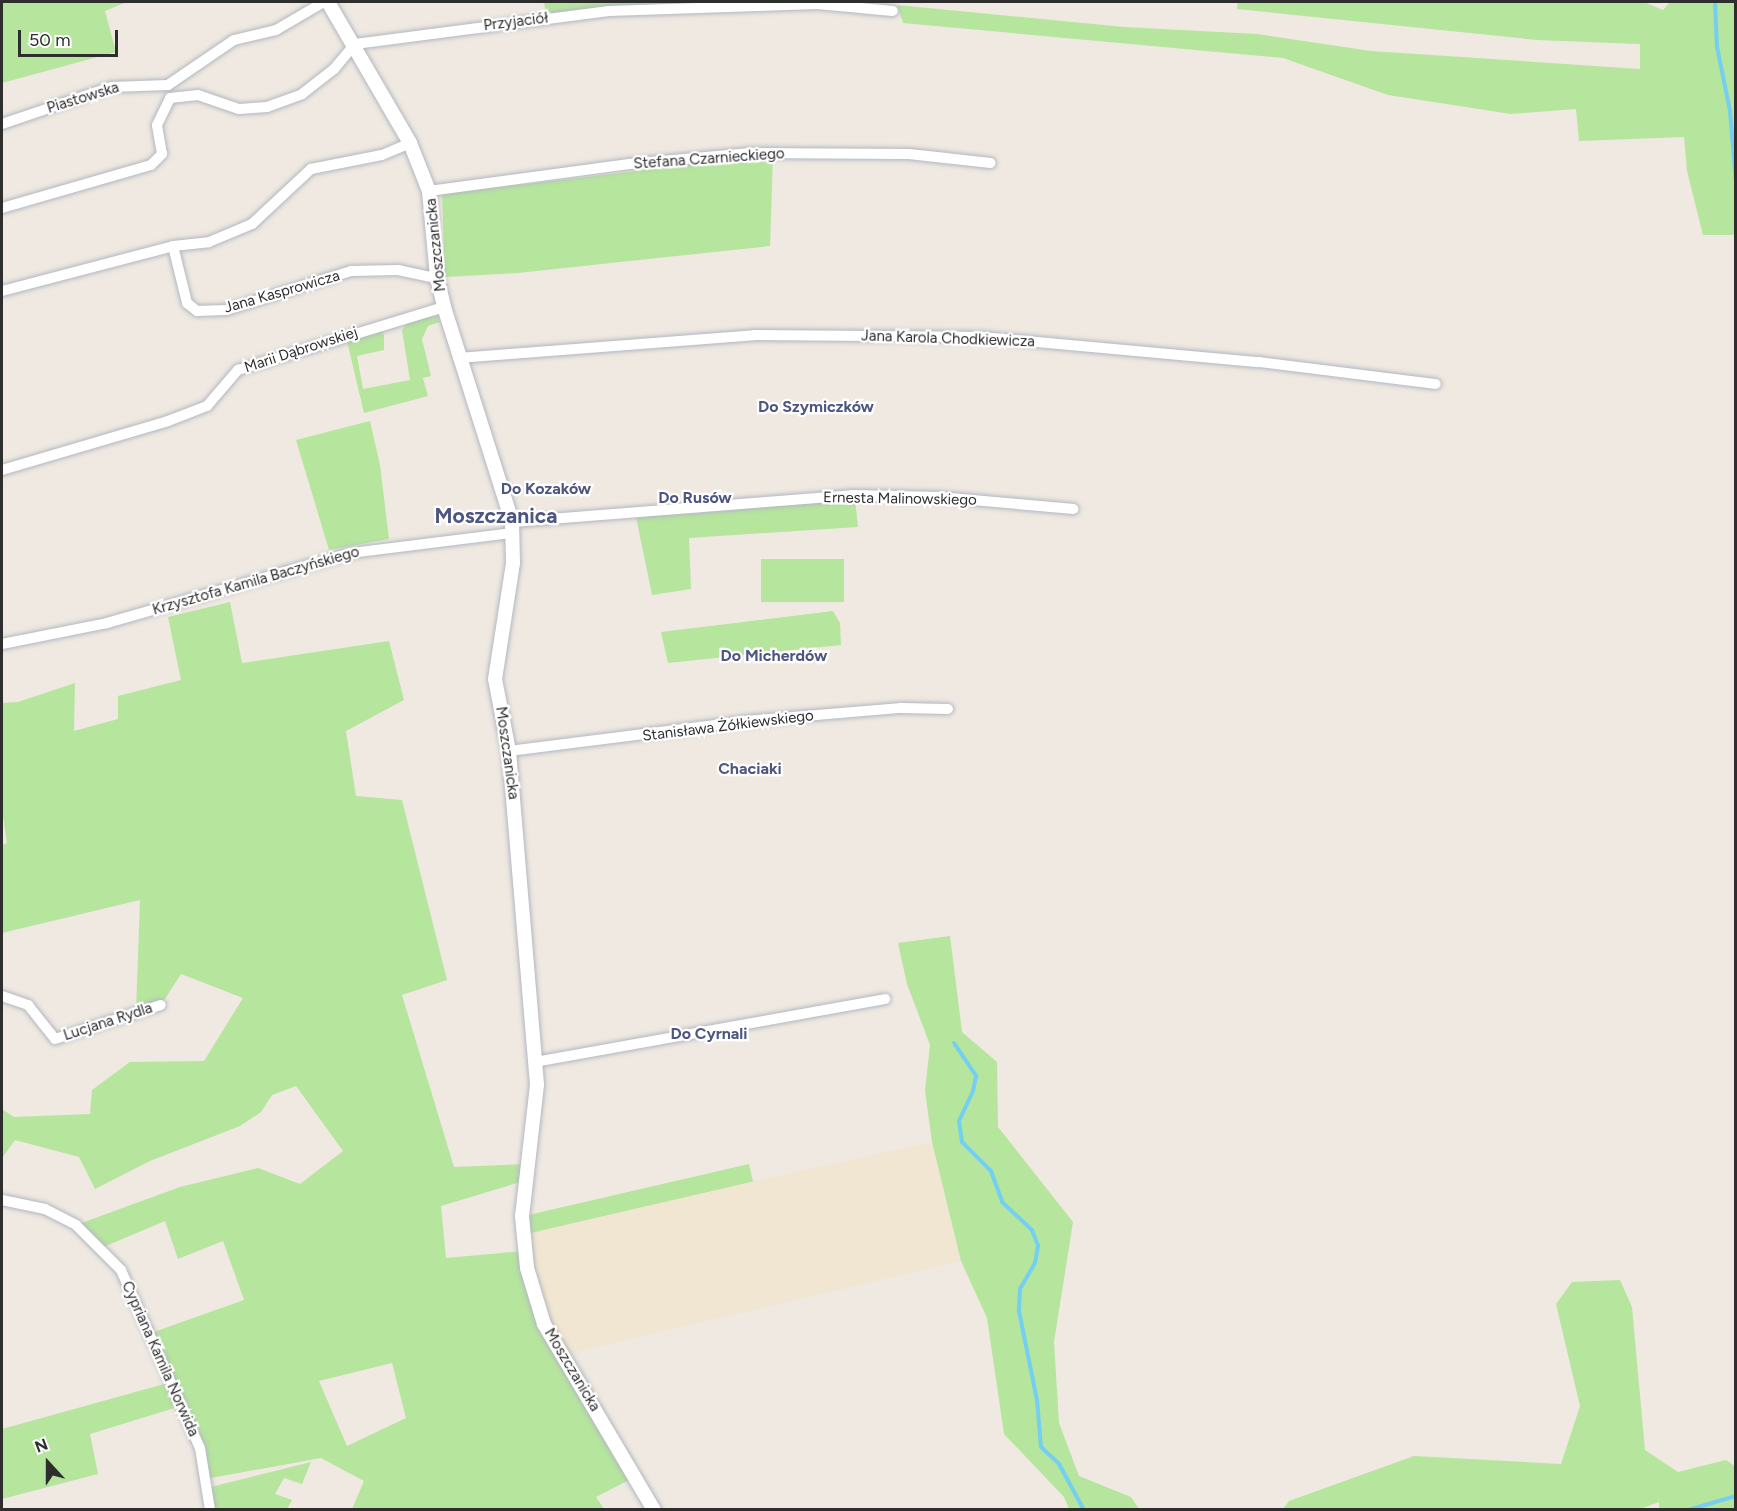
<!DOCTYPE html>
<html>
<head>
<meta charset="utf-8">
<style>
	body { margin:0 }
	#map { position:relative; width:1737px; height:1511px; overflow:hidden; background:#efe9e1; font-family:Figtree,sans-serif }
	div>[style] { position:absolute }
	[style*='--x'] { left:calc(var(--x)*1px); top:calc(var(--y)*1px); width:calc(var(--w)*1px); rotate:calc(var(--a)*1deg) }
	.education>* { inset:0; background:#f0e6d1 }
	.green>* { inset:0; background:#b6e59e; transform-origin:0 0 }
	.stream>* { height:4px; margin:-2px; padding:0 2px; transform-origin:2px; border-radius:2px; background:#75cff0 }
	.roads { filter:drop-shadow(0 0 2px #b4b7c1) drop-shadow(0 0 2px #b4b7c1) }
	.minor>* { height:10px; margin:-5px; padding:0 5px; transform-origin:5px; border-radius:5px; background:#fff }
	.tertiary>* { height:14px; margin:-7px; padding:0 7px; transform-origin:7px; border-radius:7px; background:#fff }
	span { translate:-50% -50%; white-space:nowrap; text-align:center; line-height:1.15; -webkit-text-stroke:4.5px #fff; paint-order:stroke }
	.street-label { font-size:15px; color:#2e2e2e }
	.neighbourhood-label { font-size:16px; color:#4d5680; font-weight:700 }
	.district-label { font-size:21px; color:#4d5680; font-weight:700 }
	.frame { position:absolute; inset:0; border:3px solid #2e2e2e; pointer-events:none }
	.north { position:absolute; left:18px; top:1433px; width:60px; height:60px; -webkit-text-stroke:4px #fff; paint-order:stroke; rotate:339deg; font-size:16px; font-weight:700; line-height:24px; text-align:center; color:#2e2e2e }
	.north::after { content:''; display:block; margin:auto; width:21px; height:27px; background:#2e2e2e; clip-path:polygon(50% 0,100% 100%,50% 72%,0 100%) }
	.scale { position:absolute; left:18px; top:30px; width:100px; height:27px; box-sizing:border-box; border:3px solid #2e2e2e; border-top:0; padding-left:8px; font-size:18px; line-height:21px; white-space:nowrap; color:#2e2e2e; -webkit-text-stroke:4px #fff; paint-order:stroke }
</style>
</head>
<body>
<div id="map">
	<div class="education">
		<i style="clip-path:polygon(932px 1142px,961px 1261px,562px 1355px,544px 1324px,524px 1232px)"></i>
	</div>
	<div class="green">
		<i style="clip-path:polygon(2px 2px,127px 2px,105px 11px,116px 52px,2px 83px)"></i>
		<i style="clip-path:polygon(544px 2px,711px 2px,546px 15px)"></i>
		<i style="clip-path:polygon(1238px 2px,1644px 2px,1663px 10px,1670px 2px,1735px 2px,1735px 235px,1703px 235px,1687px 171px,1684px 137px,1579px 141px,1576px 109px,1511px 114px,1388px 95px,1283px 58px,903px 23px,897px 5px,1124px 27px,1257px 34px,1371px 51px,1640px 69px,1640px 44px,1537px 40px,1237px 9px)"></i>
		<i style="clip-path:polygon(773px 155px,770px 246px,518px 273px,445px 277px,442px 194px)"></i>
		<i style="clip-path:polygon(429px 315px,438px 317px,440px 322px,428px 326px,422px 339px,431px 376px,423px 378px,428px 396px,364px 413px,347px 341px,382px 331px,384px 335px,384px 350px,357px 356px,363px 389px,410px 380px,402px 330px,408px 321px)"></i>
		<i style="clip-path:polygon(370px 421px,380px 465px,389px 539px,329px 550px,296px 440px)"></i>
		<i style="clip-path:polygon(855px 498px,858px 527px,689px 538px,691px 589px,652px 595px,635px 512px,687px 508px,688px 514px)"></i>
		<i style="left:844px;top:559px;width:43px;height:83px;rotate:90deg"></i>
		<i style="clip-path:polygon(evenodd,230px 602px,242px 663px,389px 641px,404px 700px,346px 731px,356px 796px,402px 800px,447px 980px,402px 995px,454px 1167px,529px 1164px,527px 1180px,441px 1206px,446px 1258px,525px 1251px,544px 1324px,635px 1477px,596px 1497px,604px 1509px,352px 1509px,364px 1481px,321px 1458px,205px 1479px,200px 1448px,178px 1407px,90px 1434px,98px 1474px,2px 1499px,2px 1429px,168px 1383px,151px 1333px,244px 1300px,223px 1241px,178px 1259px,165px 1221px,101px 1248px,76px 1225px,180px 1187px,258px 1168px,300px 1184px,343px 1151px,296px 1086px,272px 1095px,261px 1112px,240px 1126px,150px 1161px,95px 1189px,79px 1157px,15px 1140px,2px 1158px,2px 1109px,14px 1117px,90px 1114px,92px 1090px,130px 1062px,204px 1061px,243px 998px,181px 974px,161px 1005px,136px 1011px,140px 900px,2px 933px,2px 845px,7px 843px,2px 810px,2px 703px,18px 702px,75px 683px,74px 731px,118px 719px,118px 696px,181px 680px,168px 617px,230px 602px,392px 1363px,406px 1418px,347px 1446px,319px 1381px,392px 1363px)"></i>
		<i style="clip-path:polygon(833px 611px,840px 623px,841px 645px,668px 663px,661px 632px)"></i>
		<i style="clip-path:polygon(950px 936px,962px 1032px,997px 1062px,998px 1127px,1073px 1222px,1054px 1342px,1059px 1423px,1079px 1476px,1131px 1497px,1139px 1509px,1069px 1509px,1064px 1497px,1004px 1434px,987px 1318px,961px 1261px,932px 1142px,925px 1091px,930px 1045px,907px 984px,898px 943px)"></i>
		<i style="left:749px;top:1164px;width:18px;height:233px;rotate:77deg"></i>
		<i style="clip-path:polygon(1620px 1280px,1632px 1307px,1645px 1450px,1678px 1472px,1726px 1460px,1735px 1466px,1735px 1509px,1659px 1509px,1659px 1502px,1637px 1510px,1283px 1509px,1289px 1501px,1414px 1456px,1561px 1464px,1580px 1406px,1556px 1304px,1572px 1282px)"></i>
		<i style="clip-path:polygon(311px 1462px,302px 1484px,284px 1478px,275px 1494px,292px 1500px,287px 1509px,214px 1509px,211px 1487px)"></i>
	</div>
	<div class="stream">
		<i style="--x:1715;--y:2;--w:45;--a:87.5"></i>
		<i style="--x:1717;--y:47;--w:65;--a:78.5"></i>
		<i style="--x:1730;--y:111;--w:71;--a:85.2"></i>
		<i style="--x:954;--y:1043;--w:40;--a:56"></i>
		<i style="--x:976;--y:1076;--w:15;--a:101"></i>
		<i style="--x:973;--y:1091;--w:33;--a:115"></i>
		<i style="--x:959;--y:1121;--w:21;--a:82"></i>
		<i style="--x:962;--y:1142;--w:41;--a:45"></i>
		<i style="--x:991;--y:1171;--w:33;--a:70"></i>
		<i style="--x:1002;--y:1202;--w:41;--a:43"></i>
		<i style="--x:1032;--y:1230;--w:17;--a:69"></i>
		<i style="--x:1038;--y:1246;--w:17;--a:100"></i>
		<i style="--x:1035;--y:1263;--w:30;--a:120"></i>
		<i style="--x:1020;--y:1289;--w:22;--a:93"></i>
		<i style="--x:1019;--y:1311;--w:91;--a:78.6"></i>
		<i style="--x:1037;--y:1400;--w:47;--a:85.1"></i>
		<i style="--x:1041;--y:1447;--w:25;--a:43"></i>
		<i style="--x:1059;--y:1464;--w:52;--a:61.5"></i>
		<i style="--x:1688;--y:1510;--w:50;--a:-16.3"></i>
	</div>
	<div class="roads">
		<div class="minor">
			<i style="--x:2;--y:124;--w:115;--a:-18.7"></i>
			<i style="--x:111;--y:87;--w:57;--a:-2"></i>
			<i style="--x:168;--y:85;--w:80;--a:-34.3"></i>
			<i style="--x:234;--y:40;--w:43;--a:-13.4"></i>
			<i style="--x:276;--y:30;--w:56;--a:-30.3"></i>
			<i style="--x:429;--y:191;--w:202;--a:-7.7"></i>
			<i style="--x:629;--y:164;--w:122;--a:-5.2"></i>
			<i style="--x:751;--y:153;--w:158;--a:0.4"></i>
			<i style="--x:909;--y:154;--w:82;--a:6.3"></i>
			<i style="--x:2;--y:208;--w:155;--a:-16.1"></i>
			<i style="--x:151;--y:165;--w:16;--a:-45"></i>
			<i style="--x:162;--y:154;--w:29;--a:-100"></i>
			<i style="--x:157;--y:125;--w:30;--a:-64"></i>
			<i style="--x:170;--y:98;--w:28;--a:-6"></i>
			<i style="--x:198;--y:95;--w:43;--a:18.9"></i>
			<i style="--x:239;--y:109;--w:28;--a:-4"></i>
			<i style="--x:267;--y:107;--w:37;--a:-20"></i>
			<i style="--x:302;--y:94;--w:41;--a:-38"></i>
			<i style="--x:334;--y:69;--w:33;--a:-50"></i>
			<i style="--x:355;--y:44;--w:256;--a:-7.4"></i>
			<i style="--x:609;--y:11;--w:208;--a:-1.9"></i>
			<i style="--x:817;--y:4;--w:76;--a:5.3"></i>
			<i style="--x:173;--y:246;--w:59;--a:76.2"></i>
			<i style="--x:187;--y:303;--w:13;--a:39"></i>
			<i style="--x:197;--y:311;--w:29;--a:-2"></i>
			<i style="--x:226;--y:310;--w:131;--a:-17.3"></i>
			<i style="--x:351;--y:271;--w:47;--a:-1.2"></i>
			<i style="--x:398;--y:270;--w:40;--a:12"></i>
			<i style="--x:2;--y:291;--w:177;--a:-14.7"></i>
			<i style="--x:173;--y:246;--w:36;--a:-6"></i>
			<i style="--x:209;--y:242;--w:47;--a:-22.7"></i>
			<i style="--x:252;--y:224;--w:81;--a:-43"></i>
			<i style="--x:311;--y:169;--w:72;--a:-11.2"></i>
			<i style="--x:382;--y:155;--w:30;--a:-23"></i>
			<i style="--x:458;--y:358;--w:297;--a:-4.4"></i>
			<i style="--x:754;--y:335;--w:228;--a:0.5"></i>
			<i style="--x:982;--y:337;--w:278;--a:5.2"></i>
			<i style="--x:1259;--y:362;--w:178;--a:7.1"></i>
			<i style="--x:2;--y:470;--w:173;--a:-16.4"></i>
			<i style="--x:168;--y:421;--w:42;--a:-21"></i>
			<i style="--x:207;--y:406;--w:48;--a:-49.3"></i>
			<i style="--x:238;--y:370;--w:215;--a:-17"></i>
			<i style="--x:512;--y:522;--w:341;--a:-4.5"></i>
			<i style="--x:852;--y:495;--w:87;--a:1.3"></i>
			<i style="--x:939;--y:497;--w:135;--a:5.1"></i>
			<i style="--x:2;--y:644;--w:107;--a:-11.3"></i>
			<i style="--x:107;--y:623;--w:254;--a:-16"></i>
			<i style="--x:351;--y:553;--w:162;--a:-7.1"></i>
			<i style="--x:509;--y:751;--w:238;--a:-7.2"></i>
			<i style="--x:745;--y:721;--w:157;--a:-4.8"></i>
			<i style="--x:901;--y:708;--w:47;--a:1.2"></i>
			<i style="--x:2;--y:996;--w:28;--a:19"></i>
			<i style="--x:28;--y:1005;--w:43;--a:51.5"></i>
			<i style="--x:55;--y:1039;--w:111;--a:-17.8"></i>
			<i style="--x:535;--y:1062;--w:356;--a:-10.2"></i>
			<i style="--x:2;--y:1200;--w:44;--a:11.8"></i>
			<i style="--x:45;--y:1209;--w:35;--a:27"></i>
			<i style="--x:76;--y:1225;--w:64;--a:45"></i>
			<i style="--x:121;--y:1270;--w:195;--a:66.1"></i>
			<i style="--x:200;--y:1448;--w:63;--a:80.8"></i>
		</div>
		<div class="tertiary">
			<i style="--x:328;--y:2;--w:163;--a:59.8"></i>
			<i style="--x:410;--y:143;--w:52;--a:68.4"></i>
			<i style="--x:429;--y:191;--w:87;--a:84.7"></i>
			<i style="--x:437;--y:278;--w:30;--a:76"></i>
			<i style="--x:444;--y:307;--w:225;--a:72.4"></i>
			<i style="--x:512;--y:522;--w:41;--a:88.6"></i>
			<i style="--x:513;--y:563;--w:117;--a:98.8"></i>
			<i style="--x:495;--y:679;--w:73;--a:79"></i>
			<i style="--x:509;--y:751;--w:335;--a:85.2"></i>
			<i style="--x:537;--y:1085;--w:132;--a:96.5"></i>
			<i style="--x:522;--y:1216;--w:52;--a:84.5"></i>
			<i style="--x:527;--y:1268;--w:59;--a:73.1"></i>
			<i style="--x:544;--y:1324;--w:216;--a:59.4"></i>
		</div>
	</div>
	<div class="street-label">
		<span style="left:516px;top:22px;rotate:-7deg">Przyjaciół</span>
		<span style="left:83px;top:98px;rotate:-17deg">Piastowska</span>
		<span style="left:709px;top:159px;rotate:-4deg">Stefana Czarnieckiego</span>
		<span style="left:436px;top:245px;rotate:-96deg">Moszczanicka</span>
		<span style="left:282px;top:292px;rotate:-16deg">Jana Kasprowicza</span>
		<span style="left:948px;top:339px;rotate:2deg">Jana Karola Chodkiewicza</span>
		<span style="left:301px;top:350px;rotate:-18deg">Marii Dąbrowskiej</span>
		<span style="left:900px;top:499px;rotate:1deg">Ernesta Malinowskiego</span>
		<span style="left:256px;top:581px;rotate:-16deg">Krzysztofa Kamila Baczyńskiego</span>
		<span style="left:728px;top:726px;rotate:-7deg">Stanisława Żółkiewskiego</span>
		<span style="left:507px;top:753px;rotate:82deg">Moszczanicka</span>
		<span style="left:108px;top:1022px;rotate:-18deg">Lucjana Rydla</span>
		<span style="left:160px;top:1359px;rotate:66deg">Cypriana Kamila Norwida</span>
		<span style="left:572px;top:1370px;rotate:59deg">Moszczanicka</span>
	</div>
	<div class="neighbourhood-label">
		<span style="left:816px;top:407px">Do Szymiczków</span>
		<span style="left:546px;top:489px">Do Kozaków</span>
		<span style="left:695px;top:498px">Do Rusów</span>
		<span style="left:774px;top:656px">Do Micherdów</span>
		<span style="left:750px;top:769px">Chaciaki</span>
		<span style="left:709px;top:1034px">Do Cyrnali</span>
	</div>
	<div class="district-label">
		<span style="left:496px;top:516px">Moszczanica</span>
	</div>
	<div class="frame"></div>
	<div class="north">N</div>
	<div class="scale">50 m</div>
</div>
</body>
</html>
